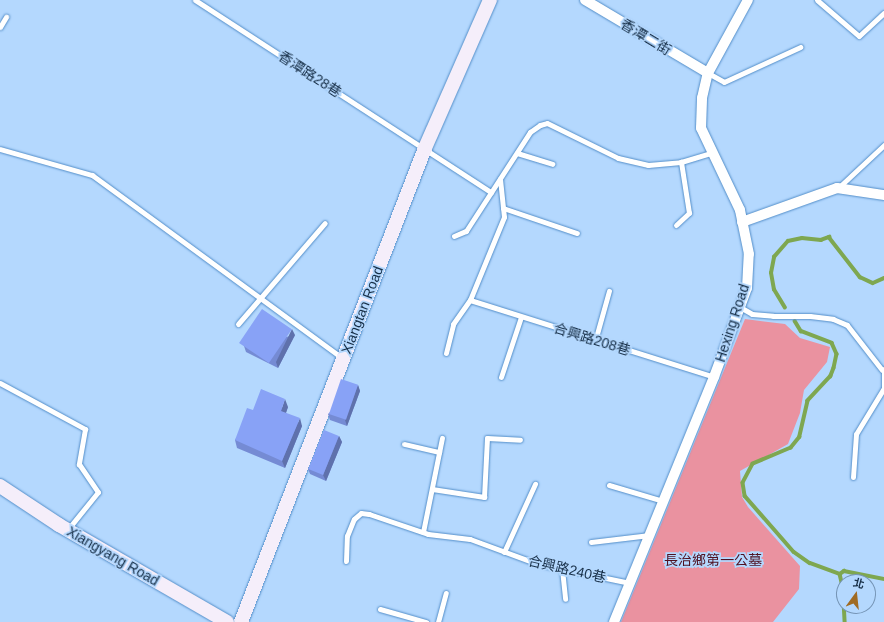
<!DOCTYPE html>
<html>
<head>
<meta charset="utf-8">
<style>
	body { margin:0 }
	#map { position:relative; width:884px; height:622px; overflow:hidden; background:#b4d8fe; font-family:Arial,"Noto Sans TC",sans-serif }
	div>[style] { position:absolute }
	[style*='--x'] { left:calc(var(--x)*1px); top:calc(var(--y)*1px); width:calc(var(--w)*1px); rotate:calc(var(--a)*1deg) }
	.green>* { inset:0; background:#ea92a0 }
	.stream>* { height:3.5px; margin:-1.75px; padding:0 1.75px; transform-origin:1.75px; border-radius:1.75px; background:#7ea750 }
	.roads { filter:drop-shadow(0 0 1px #538ec9) drop-shadow(0 0 1px #538ec9) }
	.lane>* { height:5px; margin:-2.5px; padding:0 2.5px; transform-origin:2.5px; border-radius:2.5px; background:#fff }
	.street>* { height:10px; margin:-5px; padding:0 5px; transform-origin:5px; border-radius:5px; background:#fff }
	.secondary>* { height:14px; margin:-7px; padding:0 7px; transform-origin:7px; border-radius:7px; background:#f5eefa }
	.wall>* { inset:0; background:#758bd4 }
	.shaded-wall>* { inset:0; background:#5f71ac }
	.building>* { inset:0; background:#88a2f6; transform-origin:0 0 }
	span { translate:-50% -50%; white-space:nowrap; text-align:center; line-height:1.15; -webkit-text-stroke:3.5px #b4d8fe; paint-order:stroke }
	.street-label { font-size:14px; color:#172f48 }
	.park-label { font-size:14px; color:#501121 }
	.north { position:absolute; left:836px; top:574px; width:40px; height:40px; box-sizing:border-box; background:#b4d8fe; border:1px solid #7594b5; border-radius:50%; rotate:15deg; font-size:11px; font-weight:700; line-height:16px; text-align:center; color:#172f48 }
	.north::after { content:''; display:block; margin:auto; width:14px; height:18px; background:#a06b23; clip-path:polygon(50% 0,100% 100%,50% 72%,0 100%) }
</style>
</head>
<body>
<div id="map">
	<div class="green">
		<i style="clip-path:polygon(745px 319px,785px 324px,800px 338px,830px 347px,827px 362px,804px 390px,800px 413px,788px 444px,740px 471px,742px 497px,748px 507px,800px 566px,799px 589px,773px 622px,621px 622px)"></i>
	</div>
	<div class="stream">
		<i style="--x:785;--y:308;--w:21;--a:-121"></i>
		<i style="--x:774;--y:290;--w:17;--a:-100"></i>
		<i style="--x:771;--y:273;--w:16;--a:-79"></i>
		<i style="--x:774;--y:257;--w:21;--a:-49"></i>
		<i style="--x:788;--y:241;--w:14;--a:-12"></i>
		<i style="--x:802;--y:238;--w:19;--a:6"></i>
		<i style="--x:821;--y:240;--w:9;--a:-21"></i>
		<i style="--x:829;--y:237;--w:51;--a:52.2"></i>
		<i style="--x:860;--y:277;--w:14;--a:25"></i>
		<i style="--x:873;--y:283;--w:12;--a:-24"></i>
		<i style="--x:795;--y:321;--w:12;--a:59"></i>
		<i style="--x:801;--y:331;--w:33;--a:21"></i>
		<i style="--x:832;--y:343;--w:12;--a:66"></i>
		<i style="--x:837;--y:354;--w:14;--a:102"></i>
		<i style="--x:834;--y:368;--w:9;--a:111"></i>
		<i style="--x:831;--y:376;--w:34;--a:133"></i>
		<i style="--x:808;--y:401;--w:37;--a:103"></i>
		<i style="--x:800;--y:437;--w:14;--a:129"></i>
		<i style="--x:791;--y:448;--w:41;--a:157.2"></i>
		<i style="--x:753;--y:464;--w:21;--a:118"></i>
		<i style="--x:743;--y:483;--w:13;--a:81"></i>
		<i style="--x:745;--y:496;--w:74;--a:48.8"></i>
		<i style="--x:794;--y:552;--w:19;--a:35"></i>
		<i style="--x:810;--y:563;--w:32;--a:20"></i>
		<i style="--x:840;--y:574;--w:17;--a:77"></i>
		<i style="--x:840;--y:574;--w:5;--a:-37"></i>
		<i style="--x:844;--y:571;--w:41;--a:11.3"></i>
		<i style="--x:844;--y:601;--w:21;--a:87"></i>
	</div>
	<div class="roads">
		<div class="lane">
			<i style="--x:195;--y:0;--w:353;--a:33"></i>
			<i style="--x:817;--y:0;--w:55;--a:40.6"></i>
			<i style="--x:859;--y:36;--w:34;--a:-43"></i>
			<i style="--x:0;--y:27;--w:12;--a:-59"></i>
			<i style="--x:708;--y:73;--w:18;--a:29"></i>
			<i style="--x:724;--y:82;--w:84;--a:-24.7"></i>
			<i style="--x:0;--y:149;--w:96;--a:15.8"></i>
			<i style="--x:92;--y:175;--w:310;--a:36.2"></i>
			<i style="--x:517;--y:153;--w:37;--a:17"></i>
			<i style="--x:500;--y:179;--w:38;--a:84"></i>
			<i style="--x:504;--y:217;--w:90;--a:112.3"></i>
			<i style="--x:470;--y:300;--w:256;--a:17.5"></i>
			<i style="--x:838;--y:188;--w:63;--a:-43.1"></i>
			<i style="--x:503;--y:208;--w:78;--a:18.7"></i>
			<i style="--x:676;--y:225;--w:18;--a:-43"></i>
			<i style="--x:689;--y:213;--w:52;--a:-98.9"></i>
			<i style="--x:454;--y:236;--w:13;--a:-23"></i>
			<i style="--x:466;--y:231;--w:118;--a:-57.1"></i>
			<i style="--x:530;--y:132;--w:12;--a:-35"></i>
			<i style="--x:540;--y:125;--w:7;--a:-16"></i>
			<i style="--x:547;--y:123;--w:79;--a:26.2"></i>
			<i style="--x:618;--y:158;--w:31;--a:13"></i>
			<i style="--x:648;--y:165;--w:33;--a:-5"></i>
			<i style="--x:681;--y:162;--w:34;--a:-17"></i>
			<i style="--x:740;--y:307;--w:14;--a:30"></i>
			<i style="--x:752;--y:314;--w:21;--a:5"></i>
			<i style="--x:773;--y:316;--w:37;--a:0"></i>
			<i style="--x:810;--y:316;--w:23;--a:7"></i>
			<i style="--x:833;--y:319;--w:15;--a:23"></i>
			<i style="--x:847;--y:325;--w:57;--a:52.1"></i>
			<i style="--x:238;--y:324;--w:133;--a:-49.3"></i>
			<i style="--x:595;--y:341;--w:52;--a:-74.4"></i>
			<i style="--x:446;--y:353;--w:30;--a:-76"></i>
			<i style="--x:453;--y:324;--w:29;--a:-55"></i>
			<i style="--x:501;--y:377;--w:63;--a:-71.6"></i>
			<i style="--x:0;--y:383;--w:97;--a:28.4"></i>
			<i style="--x:85;--y:429;--w:36;--a:100"></i>
			<i style="--x:79;--y:464;--w:34;--a:56"></i>
			<i style="--x:98;--y:492;--w:48;--a:129"></i>
			<i style="--x:404;--y:444;--w:36;--a:13"></i>
			<i style="--x:853;--y:477;--w:43;--a:-86"></i>
			<i style="--x:856;--y:434;--w:54;--a:-58.7"></i>
			<i style="--x:884;--y:388;--w:19;--a:-90"></i>
			<i style="--x:609;--y:485;--w:56;--a:16.5"></i>
			<i style="--x:432;--y:489;--w:53;--a:8.7"></i>
			<i style="--x:484;--y:497;--w:59;--a:-87.1"></i>
			<i style="--x:487;--y:438;--w:33;--a:3"></i>
			<i style="--x:423;--y:532;--w:96;--a:-78.6"></i>
			<i style="--x:591;--y:542;--w:59;--a:-6.8"></i>
			<i style="--x:504;--y:552;--w:75;--a:-65.5"></i>
			<i style="--x:346;--y:561;--w:25;--a:-88"></i>
			<i style="--x:347;--y:536;--w:18;--a:-68"></i>
			<i style="--x:354;--y:519;--w:9;--a:-41"></i>
			<i style="--x:361;--y:513;--w:8;--a:7"></i>
			<i style="--x:369;--y:514;--w:62;--a:18.7"></i>
			<i style="--x:428;--y:534;--w:42;--a:6.8"></i>
			<i style="--x:470;--y:539;--w:72;--a:20.2"></i>
			<i style="--x:538;--y:564;--w:94;--a:11.7"></i>
			<i style="--x:562;--y:569;--w:30;--a:84"></i>
			<i style="--x:380;--y:609;--w:48;--a:15.8"></i>
			<i style="--x:438;--y:622;--w:30;--a:-75"></i>
		</div>
		<div class="street">
			<i style="--x:585;--y:0;--w:143;--a:30.7"></i>
			<i style="--x:742;--y:222;--w:101;--a:-19.7"></i>
			<i style="--x:837;--y:188;--w:48;--a:8.5"></i>
			<i style="--x:614;--y:622;--w:265;--a:-67.8"></i>
			<i style="--x:714;--y:377;--w:95;--a:-69.7"></i>
			<i style="--x:747;--y:288;--w:34;--a:-87"></i>
			<i style="--x:749;--y:254;--w:45;--a:-101.6"></i>
			<i style="--x:740;--y:210;--w:91;--a:-115.4"></i>
			<i style="--x:701;--y:128;--w:30;--a:-88"></i>
			<i style="--x:702;--y:98;--w:26;--a:-77"></i>
			<i style="--x:708;--y:73;--w:83;--a:-61.3"></i>
		</div>
		<div class="secondary">
			<i style="--x:0;--y:486;--w:71;--a:33.5"></i>
			<i style="--x:59;--y:525;--w:194;--a:30"></i>
			<i style="--x:241;--y:622;--w:508;--a:-68.78"></i>
			<i style="--x:425;--y:148;--w:162;--a:-66.3"></i>
		</div>
	</div>
	<div class="wall">
		<i style="clip-path:polygon(295px 335px,278px 368px,246px 352px,244px 346px)"></i>
		<i style="clip-path:polygon(358px 385px,360px 391px,347px 426px,330px 420px,328px 414px)"></i>
		<i style="clip-path:polygon(288px 407px,286px 413px,302px 426px,285px 468px,237px 448px,235px 440px,253px 410px)"></i>
		<i style="clip-path:polygon(339px 436px,342px 442px,326px 481px,310px 474px,308px 469px)"></i>
	</div>
	<div class="shaded-wall">
		<i style="clip-path:polygon(292px 329px,295px 335px,278px 368px,276px 362px)"></i>
		<i style="clip-path:polygon(358px 385px,360px 391px,347px 426px,345px 420px)"></i>
		<i style="clip-path:polygon(285px 399px,288px 407px,284px 418px,281px 411px)"></i>
		<i style="clip-path:polygon(300px 418px,302px 426px,285px 468px,282px 461px)"></i>
		<i style="clip-path:polygon(339px 436px,342px 442px,326px 481px,323px 475px)"></i>
	</div>
	<div class="building">
		<i style="left:262px;top:309px;width:36px;height:41px;rotate:34deg"></i>
		<i style="left:341px;top:379px;width:18px;height:37px;rotate:19deg"></i>
		<i style="clip-path:polygon(261px 389px,285px 399px,281px 411px,300px 418px,282px 461px,235px 440px,247px 408px,253px 410px)"></i>
		<i style="left:324px;top:430px;width:16px;height:42px;rotate:22deg"></i>
	</div>
	<div class="street-label">
		<span style="left:646px;top:37px;rotate:31deg">香潭二街</span>
		<span style="left:310px;top:74px;rotate:33deg">香潭路28巷</span>
		<span style="left:362px;top:310px;rotate:-69deg">Xiangtan Road</span>
		<span style="left:732px;top:323px;rotate:-72deg">Hexing Road</span>
		<span style="left:592px;top:339px;rotate:17deg">合興路208巷</span>
		<span style="left:113px;top:556px;rotate:30deg">Xiangyang Road</span>
		<span style="left:567px;top:569px;rotate:13deg">合興路240巷</span>
	</div>
	<div class="park-label">
		<span style="left:713px;top:560px">長治鄉第一公墓</span>
	</div>
	<div class="north">北</div>
</div>
</body>
</html>
